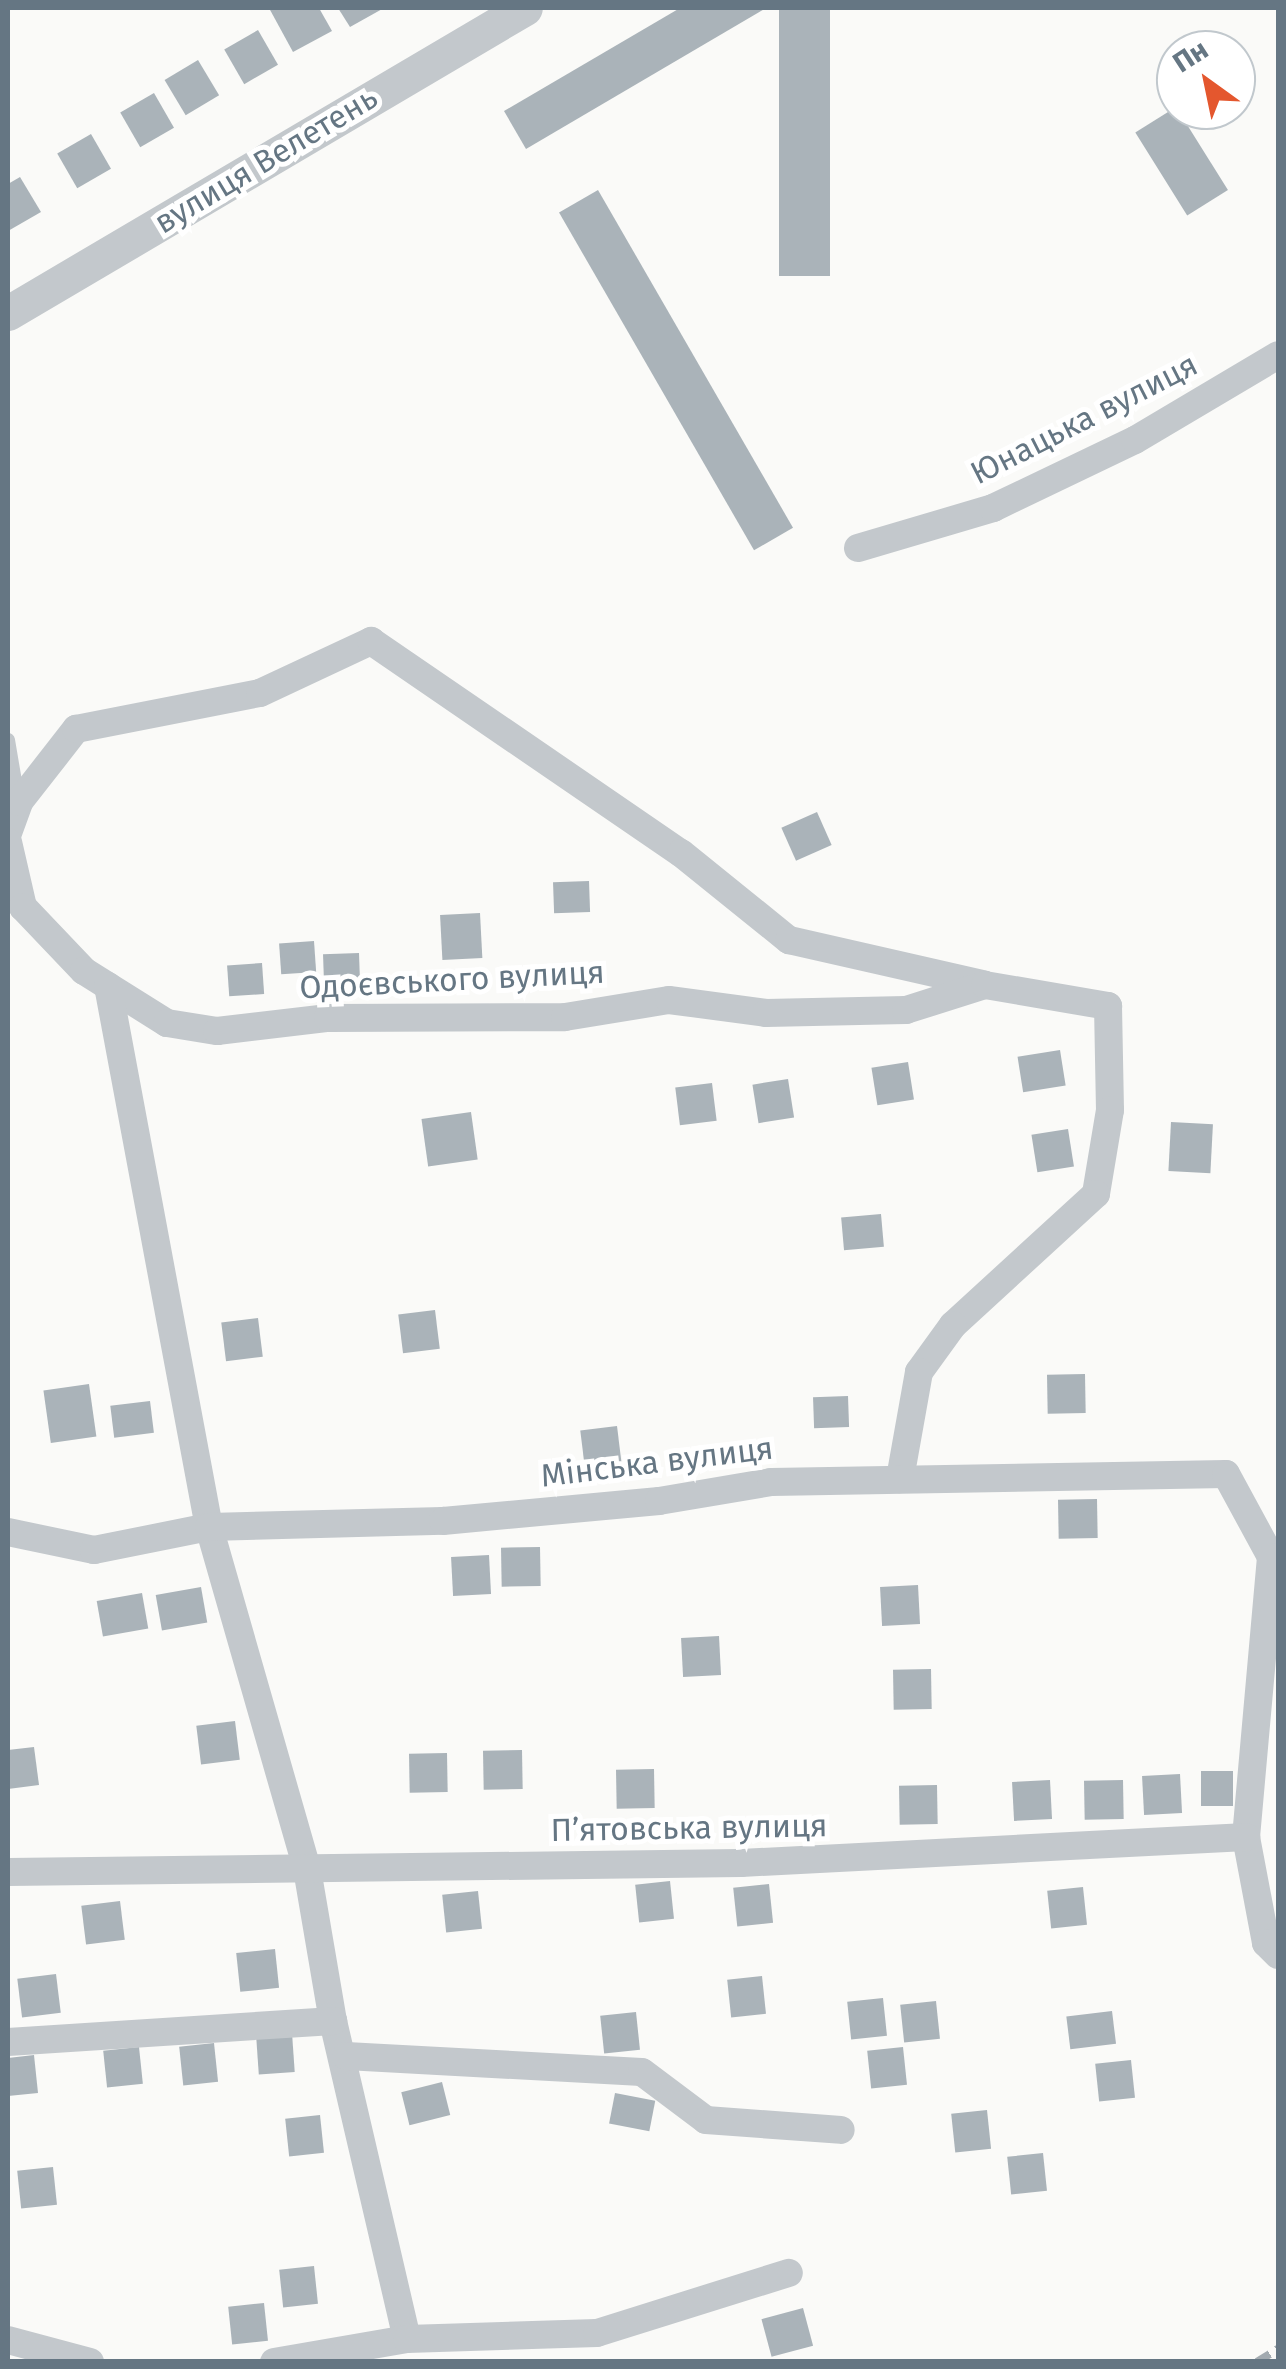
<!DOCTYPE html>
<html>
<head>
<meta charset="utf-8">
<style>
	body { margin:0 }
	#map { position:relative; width:1286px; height:2369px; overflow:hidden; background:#fafaf8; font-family:"Fira Sans",sans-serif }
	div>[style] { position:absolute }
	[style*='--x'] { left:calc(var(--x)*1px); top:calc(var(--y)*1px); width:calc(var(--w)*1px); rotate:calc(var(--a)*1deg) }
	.building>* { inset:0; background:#aab3b9; transform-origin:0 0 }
	.service>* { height:14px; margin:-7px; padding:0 7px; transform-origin:7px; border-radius:7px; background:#c3c8cc }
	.minor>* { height:28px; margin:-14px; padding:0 14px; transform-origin:14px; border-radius:14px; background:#c3c8cc }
	.tertiary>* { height:35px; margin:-17.5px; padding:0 17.5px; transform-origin:17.5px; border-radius:17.5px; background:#c3c8cc }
	.rail>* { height:8px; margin-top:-4px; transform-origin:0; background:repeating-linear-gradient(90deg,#a2aab0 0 15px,transparent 0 23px) }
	span { translate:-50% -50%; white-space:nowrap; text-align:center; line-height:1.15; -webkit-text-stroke:10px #fff; paint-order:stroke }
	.street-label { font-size:32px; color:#657683 }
	.frame { position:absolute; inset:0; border:10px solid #657683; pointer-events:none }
	.north { position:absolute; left:1156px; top:30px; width:100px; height:100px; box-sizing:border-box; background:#fff; border:2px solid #c1c8cd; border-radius:50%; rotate:327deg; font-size:28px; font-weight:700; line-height:40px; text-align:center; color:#657683 }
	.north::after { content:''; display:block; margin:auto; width:35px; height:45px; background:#e4572e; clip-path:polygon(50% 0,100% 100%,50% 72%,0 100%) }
</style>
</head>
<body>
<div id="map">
	<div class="building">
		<i style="clip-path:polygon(269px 8px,319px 8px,332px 31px,293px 52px)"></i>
		<i style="clip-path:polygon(338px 8px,384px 8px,350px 27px)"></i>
		<i style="clip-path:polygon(680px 8px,766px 8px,526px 149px,504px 111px)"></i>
		<i style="left:779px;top:8px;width:51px;height:268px"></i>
		<i style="left:258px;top:30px;width:40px;height:39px;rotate:60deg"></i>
		<i style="left:198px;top:60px;width:41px;height:39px;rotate:59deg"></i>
		<i style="left:154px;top:93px;width:40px;height:39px;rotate:60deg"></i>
		<i style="left:1176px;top:107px;width:98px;height:48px;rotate:58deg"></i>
		<i style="left:91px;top:134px;width:40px;height:39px;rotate:60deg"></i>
		<i style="clip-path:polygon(20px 177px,41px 212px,8px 231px,8px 184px)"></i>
		<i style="left:598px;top:190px;width:390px;height:45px;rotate:60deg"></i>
		<i style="left:817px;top:812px;width:36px;height:39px;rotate:66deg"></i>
		<i style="left:589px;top:881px;width:31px;height:36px;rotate:88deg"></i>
		<i style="left:480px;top:913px;width:45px;height:40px;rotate:87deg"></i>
		<i style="left:314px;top:941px;width:31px;height:35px;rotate:86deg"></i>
		<i style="left:359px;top:953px;width:30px;height:36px;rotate:88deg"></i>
		<i style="left:262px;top:963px;width:31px;height:35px;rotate:86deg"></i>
		<i style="left:1060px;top:1050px;width:36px;height:43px;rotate:81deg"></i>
		<i style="left:908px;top:1062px;width:38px;height:37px;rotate:81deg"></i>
		<i style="left:788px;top:1079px;width:39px;height:36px;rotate:81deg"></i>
		<i style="left:712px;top:1083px;width:38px;height:37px;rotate:83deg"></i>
		<i style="left:471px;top:1112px;width:48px;height:50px;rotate:82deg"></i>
		<i style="left:1171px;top:1122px;width:42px;height:49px;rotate:3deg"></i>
		<i style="left:1068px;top:1129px;width:38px;height:37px;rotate:81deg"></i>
		<i style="left:881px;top:1214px;width:33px;height:40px;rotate:85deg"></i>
		<i style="left:435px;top:1310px;width:39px;height:37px;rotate:83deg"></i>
		<i style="left:258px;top:1318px;width:39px;height:37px;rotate:83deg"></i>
		<i style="left:1085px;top:1374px;width:39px;height:38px;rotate:89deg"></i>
		<i style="left:89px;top:1384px;width:53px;height:46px;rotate:82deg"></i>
		<i style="left:848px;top:1396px;width:31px;height:35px;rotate:88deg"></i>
		<i style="left:150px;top:1401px;width:32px;height:40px;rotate:83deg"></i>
		<i style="left:617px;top:1426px;width:39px;height:37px;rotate:83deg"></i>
		<i style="left:1097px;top:1499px;width:39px;height:39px;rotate:89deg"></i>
		<i style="left:540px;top:1547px;width:39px;height:39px;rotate:89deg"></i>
		<i style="left:489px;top:1555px;width:39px;height:38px;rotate:87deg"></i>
		<i style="left:918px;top:1585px;width:39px;height:38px;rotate:87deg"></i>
		<i style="left:201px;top:1587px;width:36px;height:46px;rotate:80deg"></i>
		<i style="left:142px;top:1593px;width:36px;height:46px;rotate:80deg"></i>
		<i style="left:719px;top:1636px;width:39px;height:38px;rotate:87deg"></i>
		<i style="left:931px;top:1669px;width:40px;height:38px;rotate:89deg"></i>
		<i style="left:235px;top:1721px;width:39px;height:39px;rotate:83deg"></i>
		<i style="clip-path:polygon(34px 1747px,39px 1785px,8px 1789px,8px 1750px)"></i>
		<i style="left:522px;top:1750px;width:39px;height:39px;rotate:89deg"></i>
		<i style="left:447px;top:1753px;width:39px;height:38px;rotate:89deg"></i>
		<i style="left:654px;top:1769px;width:39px;height:38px;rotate:89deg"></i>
		<i style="left:1233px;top:1771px;width:35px;height:32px;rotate:90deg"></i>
		<i style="left:1180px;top:1774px;width:39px;height:38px;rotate:87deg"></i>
		<i style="left:1050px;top:1780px;width:39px;height:38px;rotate:87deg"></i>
		<i style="left:1123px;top:1780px;width:39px;height:39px;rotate:89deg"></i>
		<i style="left:937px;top:1785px;width:39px;height:38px;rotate:89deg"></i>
		<i style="left:670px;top:1881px;width:38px;height:35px;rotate:84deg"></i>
		<i style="left:769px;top:1884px;width:39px;height:36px;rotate:84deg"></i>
		<i style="left:1083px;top:1887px;width:38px;height:36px;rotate:84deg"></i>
		<i style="left:478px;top:1891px;width:38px;height:36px;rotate:84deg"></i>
		<i style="left:120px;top:1901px;width:39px;height:39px;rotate:83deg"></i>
		<i style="left:275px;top:1949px;width:39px;height:39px;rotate:84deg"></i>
		<i style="left:56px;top:1974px;width:39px;height:39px;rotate:83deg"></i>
		<i style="left:762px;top:1976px;width:38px;height:35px;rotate:84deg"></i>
		<i style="left:883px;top:1998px;width:38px;height:36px;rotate:84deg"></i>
		<i style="left:936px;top:2001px;width:38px;height:36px;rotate:84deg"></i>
		<i style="left:1112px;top:2011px;width:33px;height:46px;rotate:83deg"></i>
		<i style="left:636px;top:2012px;width:38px;height:36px;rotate:84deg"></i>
		<i style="left:292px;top:2033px;width:39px;height:36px;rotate:86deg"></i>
		<i style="left:214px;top:2043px;width:39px;height:35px;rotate:84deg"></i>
		<i style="left:139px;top:2047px;width:37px;height:36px;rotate:84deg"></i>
		<i style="left:903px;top:2047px;width:38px;height:36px;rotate:84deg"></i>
		<i style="clip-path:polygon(34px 2055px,38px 2093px,8px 2096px,8px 2058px)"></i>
		<i style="left:1131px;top:2060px;width:38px;height:36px;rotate:84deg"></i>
		<i style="left:442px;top:2082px;width:34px;height:42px;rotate:76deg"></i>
		<i style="left:615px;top:2093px;width:41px;height:31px;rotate:11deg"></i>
		<i style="left:987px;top:2110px;width:39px;height:36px;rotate:84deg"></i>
		<i style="left:320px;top:2115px;width:38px;height:35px;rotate:84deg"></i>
		<i style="left:1043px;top:2153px;width:38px;height:36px;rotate:84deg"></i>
		<i style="left:53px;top:2167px;width:38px;height:36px;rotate:84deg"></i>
		<i style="left:314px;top:2266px;width:38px;height:35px;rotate:84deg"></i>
		<i style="left:264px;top:2303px;width:38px;height:36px;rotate:84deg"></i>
		<i style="left:803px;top:2308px;width:39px;height:43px;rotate:75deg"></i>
	</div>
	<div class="service">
		<i style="--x:8;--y:740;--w:60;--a:80.4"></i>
	</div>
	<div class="minor">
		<i style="--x:858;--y:548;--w:141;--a:-16.5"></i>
		<i style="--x:993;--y:508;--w:157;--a:-25.6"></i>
		<i style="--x:1135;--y:440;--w:166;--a:-30.7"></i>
		<i style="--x:8;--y:833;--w:33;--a:-70"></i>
		<i style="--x:19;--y:802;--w:93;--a:-52"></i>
		<i style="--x:76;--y:729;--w:187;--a:-11.1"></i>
		<i style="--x:260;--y:693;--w:123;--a:-25.1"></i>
		<i style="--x:371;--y:641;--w:376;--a:34.4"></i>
		<i style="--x:681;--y:853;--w:139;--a:38.9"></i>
		<i style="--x:789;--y:940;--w:199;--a:12.8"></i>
		<i style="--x:8;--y:842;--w:67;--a:77"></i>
		<i style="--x:23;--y:907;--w:88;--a:46.4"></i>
		<i style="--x:84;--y:971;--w:98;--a:32.1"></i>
		<i style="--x:167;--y:1023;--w:51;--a:9.1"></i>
		<i style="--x:217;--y:1031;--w:112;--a:-6.7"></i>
		<i style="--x:328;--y:1018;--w:237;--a:-0.2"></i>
		<i style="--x:565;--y:1017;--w:105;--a:-9.3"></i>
		<i style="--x:669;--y:1000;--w:98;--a:7.6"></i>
		<i style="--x:766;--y:1013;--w:140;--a:-1.2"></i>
		<i style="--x:906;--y:1010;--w:83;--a:-17.6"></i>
		<i style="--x:985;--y:985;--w:125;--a:9.7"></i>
		<i style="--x:1108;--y:1006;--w:104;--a:88.9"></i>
		<i style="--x:1110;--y:1110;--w:85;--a:99.5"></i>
		<i style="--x:1096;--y:1194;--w:194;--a:137.5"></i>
		<i style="--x:953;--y:1325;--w:58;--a:125.9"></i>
		<i style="--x:919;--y:1372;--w:109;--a:100.1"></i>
		<i style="--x:108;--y:986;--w:550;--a:79.43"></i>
		<i style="--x:209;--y:1527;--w:356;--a:74"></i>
		<i style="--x:307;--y:1869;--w:154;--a:80.3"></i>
		<i style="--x:333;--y:2021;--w:326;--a:76.9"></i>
		<i style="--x:8;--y:1532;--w:88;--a:11.8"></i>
		<i style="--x:94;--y:1550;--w:117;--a:-11.3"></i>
		<i style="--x:209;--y:1527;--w:234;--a:-1.5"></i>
		<i style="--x:443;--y:1521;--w:217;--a:-5.3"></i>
		<i style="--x:659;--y:1501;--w:114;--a:-9.6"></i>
		<i style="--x:771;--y:1482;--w:455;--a:-1"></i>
		<i style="--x:1226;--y:1474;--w:94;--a:61.5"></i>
		<i style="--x:1271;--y:1557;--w:281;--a:95.1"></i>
		<i style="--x:1246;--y:1837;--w:108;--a:79.3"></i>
		<i style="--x:1266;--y:1943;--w:17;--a:45"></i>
		<i style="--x:8;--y:1872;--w:733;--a:-0.7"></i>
		<i style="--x:741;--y:1863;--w:506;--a:-2.95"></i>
		<i style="--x:8;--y:2042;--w:326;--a:-3.7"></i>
		<i style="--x:346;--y:2056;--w:296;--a:3.1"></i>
		<i style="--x:642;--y:2072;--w:80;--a:36.9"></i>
		<i style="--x:706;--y:2120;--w:135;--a:4.2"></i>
		<i style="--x:8;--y:2340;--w:85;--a:15"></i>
		<i style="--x:274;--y:2362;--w:135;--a:-9.8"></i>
		<i style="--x:407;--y:2339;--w:190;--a:-1.8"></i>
		<i style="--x:597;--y:2333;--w:201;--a:-17.4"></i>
	</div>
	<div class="tertiary">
		<i style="--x:8;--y:313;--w:600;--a:-30.54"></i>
	</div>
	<div class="rail">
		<i style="--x:1257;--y:2362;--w:25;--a:-32"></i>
	</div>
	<div class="street-label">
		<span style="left:266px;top:160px;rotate:-31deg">вулиця Велетень</span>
		<span style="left:1084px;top:419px;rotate:-27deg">Юнацька вулиця</span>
		<span style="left:452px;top:980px;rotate:-3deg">Одоєвського вулиця</span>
		<span style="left:657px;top:1462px;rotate:-7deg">Мінська вулиця</span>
		<span style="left:689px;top:1828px;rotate:-1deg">П’ятовська вулиця</span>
	</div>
	<div class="frame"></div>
	<div class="north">Пн</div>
</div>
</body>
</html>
